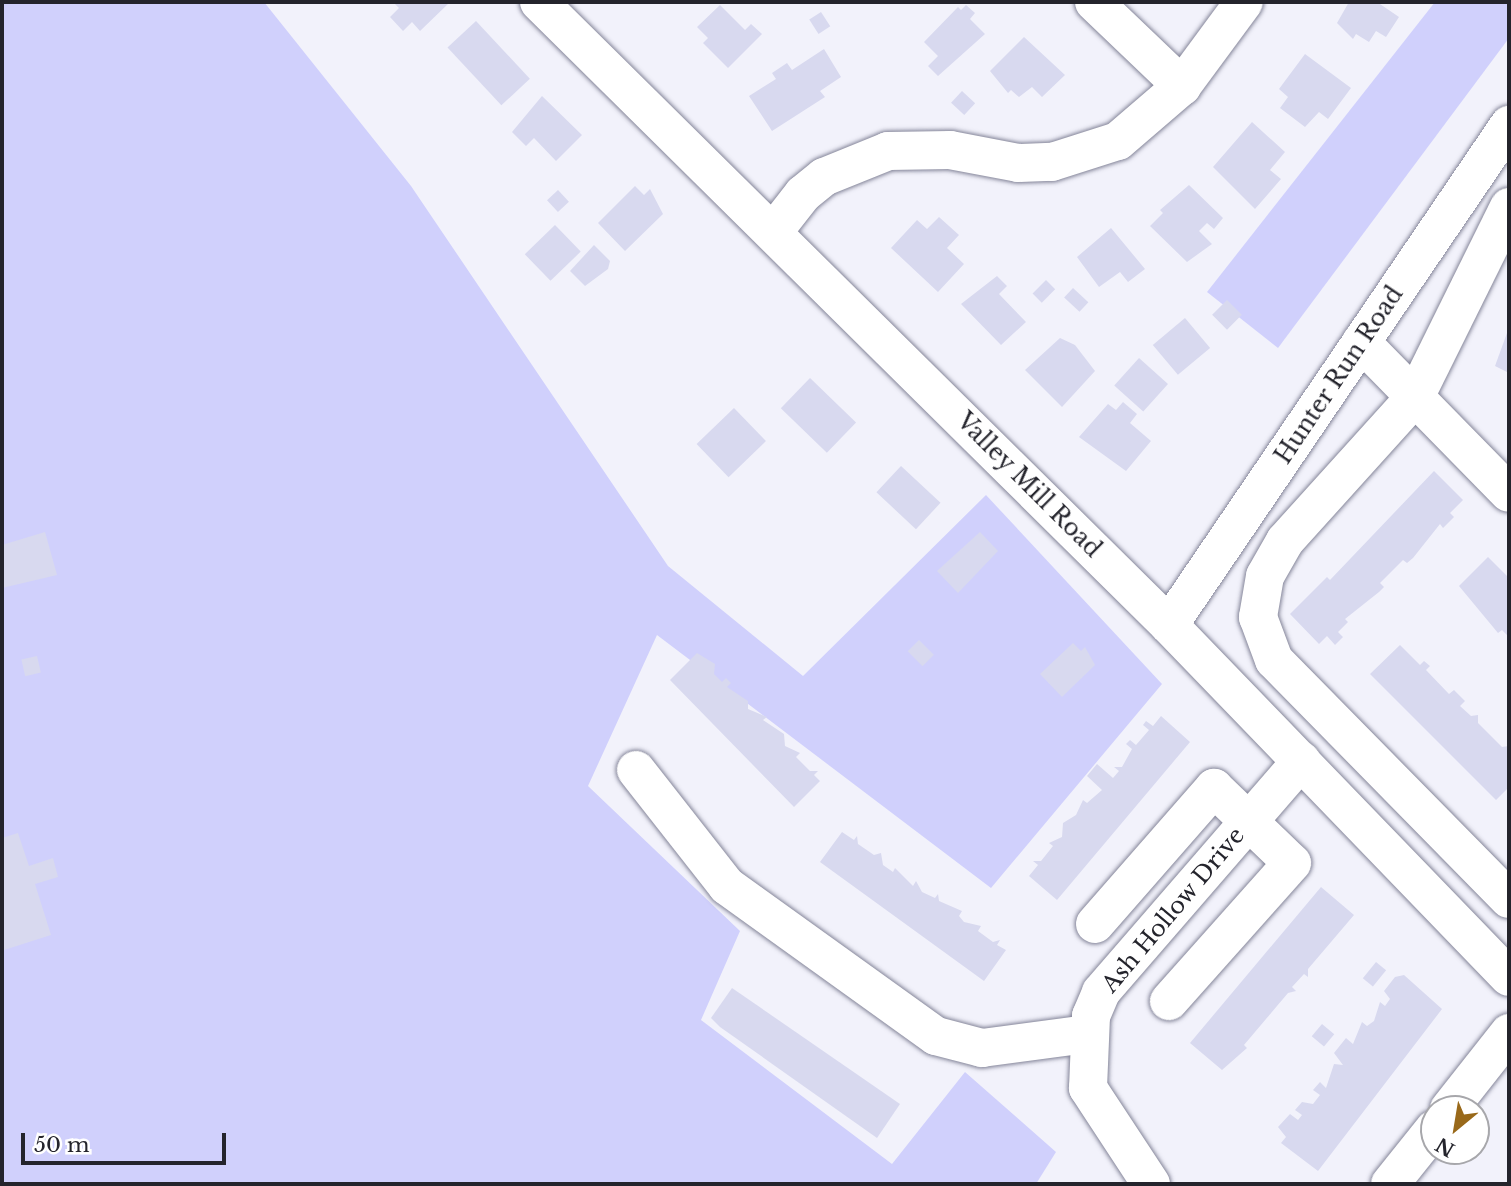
<!DOCTYPE html>
<html>
<head>
<meta charset="utf-8">
<style>
	body { margin:0 }
	#map { position:relative; width:1511px; height:1186px; overflow:hidden; background:#f2f2fb; font-family:"Libre Baskerville",serif }
	div>[style] { position:absolute }
	[style*='--x'] { left:calc(var(--x)*1px); top:calc(var(--y)*1px); width:calc(var(--w)*1px); rotate:calc(var(--a)*1deg) }
	.green>* { inset:0; background:#d0d0fc }
	.building>* { inset:0; background:#d8d9ef; transform-origin:0 0 }
	.roads { filter:drop-shadow(0 0 2px #848599) drop-shadow(0 0 2px #848599) }
	.minor>* { height:38px; margin:-19px; padding:0 19px; transform-origin:19px; border-radius:19px; background:#fff }
	span { translate:-50% -50%; white-space:nowrap; text-align:center; line-height:1.15; -webkit-text-stroke:7px #fff; paint-order:stroke }
	.street-label { font-size:23px; color:#24242c }
	.frame { position:absolute; inset:0; border:4px solid #24242c; pointer-events:none }
	.north { position:absolute; left:1420px; top:1095px; width:70px; height:70px; box-sizing:border-box; background:#fff; border:2px solid #a7a7ab; border-radius:50%; rotate:210deg; font-size:19px; font-weight:700; line-height:28px; text-align:center; color:#24242c }
	.north::after { content:''; display:block; margin:auto; width:24px; height:32px; background:#99691a; clip-path:polygon(50% 0,100% 100%,50% 72%,0 100%) }
	.scale { position:absolute; left:21px; top:1133px; width:205px; height:32px; box-sizing:border-box; border:4px solid #24242c; border-top:0; padding-left:9px; font-size:21px; line-height:24px; white-space:nowrap; color:#24242c; -webkit-text-stroke:5px #fff; paint-order:stroke }
</style>
</head>
<body>
<div id="map">
	<div class="green">
		<i style="clip-path:polygon(2px 2px,264px 2px,411px 186px,668px 566px,803px 676px,986px 495px,1162px 684px,991px 888px,657px 635px,588px 786px,740px 931px,701px 1020px,892px 1164px,965px 1072px,1056px 1152px,1036px 1184px,2px 1184px)"></i>
		<i style="clip-path:polygon(1435px 2px,1509px 2px,1509px 38px,1278px 348px,1207px 292px)"></i>
	</div>
	<div class="building">
		<i style="clip-path:polygon(393px 2px,448px 2px,449px 3px,420px 31px,412px 22px,403px 31px,390px 17px,399px 8px)"></i>
		<i style="clip-path:polygon(1349px 2px,1377px 2px,1399px 17px,1386px 37px,1376px 31px,1369px 42px,1356px 34px,1353px 39px,1337px 23px)"></i>
		<i style="clip-path:polygon(720px 5px,745px 30px,751px 24px,762px 34px,728px 68px,703px 43px,708px 38px,697px 27px)"></i>
		<i style="clip-path:polygon(966px 5px,975px 13px,970px 19px,985px 34px,938px 76px,928px 66px,938px 56px,924px 42px,958px 7px,961px 10px)"></i>
		<i style="left:821px;top:12px;width:17px;height:14px;rotate:57deg"></i>
		<i style="left:476px;top:21px;width:79px;height:39px;rotate:47deg"></i>
		<i style="clip-path:polygon(1024px 37px,1065px 75px,1042px 97px,1032px 87px,1019px 97px,1011px 90px,1008px 93px,990px 71px)"></i>
		<i style="clip-path:polygon(824px 49px,841px 77px,820px 91px,825px 97px,772px 131px,749px 96px,776px 79px,772px 73px,787px 63px,792px 70px)"></i>
		<i style="clip-path:polygon(1305px 54px,1351px 88px,1328px 119px,1319px 112px,1305px 127px,1280px 108px,1288px 97px,1279px 89px)"></i>
		<i style="left:962px;top:91px;width:18px;height:16px;rotate:43deg"></i>
		<i style="clip-path:polygon(542px 96px,582px 135px,556px 161px,534px 138px,526px 146px,512px 132px)"></i>
		<i style="clip-path:polygon(1252px 122px,1285px 152px,1270px 170px,1281px 179px,1255px 209px,1213px 167px)"></i>
		<i style="clip-path:polygon(1189px 185px,1223px 218px,1214px 229px,1207px 223px,1199px 231px,1212px 244px,1187px 262px,1150px 226px,1163px 213px,1160px 210px)"></i>
		<i style="clip-path:polygon(635px 186px,644px 195px,650px 189px,663px 214px,625px 251px,598px 223px)"></i>
		<i style="left:558px;top:190px;width:16px;height:15px;rotate:47deg"></i>
		<i style="clip-path:polygon(939px 217px,959px 235px,947px 248px,964px 264px,938px 292px,891px 248px,917px 220px,927px 229px)"></i>
		<i style="left:555px;top:225px;width:37px;height:42px;rotate:46deg"></i>
		<i style="clip-path:polygon(1111px 228px,1145px 269px,1128px 282px,1120px 272px,1099px 287px,1077px 257px)"></i>
		<i style="clip-path:polygon(594px 245px,610px 261px,608px 269px,585px 286px,570px 271px)"></i>
		<i style="clip-path:polygon(997px 276px,1007px 286px,999px 294px,1026px 322px,1001px 345px,961px 304px)"></i>
		<i style="left:1046px;top:280px;width:13px;height:19px;rotate:45deg"></i>
		<i style="left:1073px;top:288px;width:21px;height:13px;rotate:43deg"></i>
		<i style="left:1227px;top:300px;width:21px;height:21px;rotate:45deg"></i>
		<i style="left:1185px;top:318px;width:39px;height:42px;rotate:50deg"></i>
		<i style="clip-path:polygon(1507px 333px,1509px 334px,1509px 373px,1495px 366px)"></i>
		<i style="clip-path:polygon(1060px 338px,1075px 345px,1095px 371px,1062px 407px,1025px 370px)"></i>
		<i style="left:1139px;top:358px;width:39px;height:37px;rotate:42deg"></i>
		<i style="left:810px;top:378px;width:64px;height:42px;rotate:44deg"></i>
		<i style="clip-path:polygon(1123px 402px,1137px 414px,1130px 423px,1151px 441px,1126px 471px,1079px 437px,1108px 404px,1116px 410px)"></i>
		<i style="left:734px;top:408px;width:46px;height:52px;rotate:46deg"></i>
		<i style="left:901px;top:466px;width:54px;height:36px;rotate:43deg"></i>
		<i style="clip-path:polygon(1434px 471px,1463px 500px,1450px 513px,1454px 517px,1443px 528px,1440px 524px,1413px 558px,1407px 563px,1403px 560px,1380px 583px,1384px 587px,1379px 592px,1345px 619px,1348px 622px,1338px 632px,1343px 637px,1335px 645px,1327px 636px,1319px 644px,1290px 614px,1327px 577px,1330px 580px)"></i>
		<i style="clip-path:polygon(45px 532px,57px 575px,2px 588px,2px 545px)"></i>
		<i style="clip-path:polygon(980px 532px,998px 551px,958px 593px,937px 571px)"></i>
		<i style="clip-path:polygon(1488px 557px,1508px 577px,1509px 637px,1502px 630px,1498px 633px,1459px 586px)"></i>
		<i style="left:919px;top:640px;width:21px;height:16px;rotate:45deg"></i>
		<i style="clip-path:polygon(1073px 643px,1081px 651px,1085px 647px,1095px 665px,1062px 697px,1040px 674px)"></i>
		<i style="clip-path:polygon(1400px 645px,1420px 665px,1424px 661px,1430px 666px,1426px 670px,1449px 694px,1454px 690px,1465px 701px,1460px 706px,1471px 716px,1478px 715px,1478px 723px,1502px 747px,1509px 746px,1509px 787px,1496px 800px,1370px 674px)"></i>
		<i style="clip-path:polygon(697px 653px,715px 664px,714px 674px,722px 682px,726px 678px,731px 683px,727px 687px,748px 701px,748px 709px,767px 717px,763px 720px,784px 734px,785px 746px,800px 753px,796px 757px,810px 771px,818px 771px,814px 775px,820px 781px,794px 807px,670px 680px)"></i>
		<i style="left:37px;top:656px;width:17px;height:16px;rotate:77deg"></i>
		<i style="clip-path:polygon(1161px 716px,1190px 742px,1057px 900px,1029px 876px,1038px 865px,1033px 861px,1041px 861px,1053px 846px,1049px 843px,1062px 837px,1063px 823px,1076px 815px,1083px 800px,1087px 803px,1102px 790px,1087px 776px,1097px 764px,1113px 778px,1119px 771px,1114px 767px,1122px 767px,1132px 749px,1126px 744px,1130px 740px,1136px 745px,1149px 730px,1143px 725px,1146px 721px,1153px 726px)"></i>
		<i style="clip-path:polygon(842px 832px,854px 840px,857px 836px,858px 844px,874px 855px,881px 853px,883px 865px,893px 872px,895px 868px,913px 886px,916px 881px,922px 892px,935px 898px,938px 894px,939px 901px,962px 911px,959px 916px,964px 922px,981px 926px,978px 931px,993px 942px,1000px 940px,997px 945px,1006px 950px,984px 981px,820px 862px)"></i>
		<i style="clip-path:polygon(18px 833px,29px 866px,53px 858px,58px 877px,35px 884px,51px 935px,4px 950px,2px 838px)"></i>
		<i style="clip-path:polygon(1321px 887px,1354px 915px,1308px 969px,1308px 977px,1304px 974px,1292px 987px,1296px 991px,1288px 993px,1244px 1045px,1247px 1048px,1222px 1070px,1190px 1043px)"></i>
		<i style="left:1376px;top:962px;width:13px;height:21px;rotate:39deg"></i>
		<i style="clip-path:polygon(1404px 975px,1442px 1009px,1318px 1171px,1281px 1143px,1286px 1137px,1278px 1127px,1290px 1114px,1298px 1120px,1302px 1115px,1295px 1110px,1302px 1102px,1313px 1104px,1320px 1095px,1313px 1090px,1320px 1082px,1326px 1088px,1334px 1064px,1343px 1065px,1334px 1053px,1346px 1038px,1353px 1044px,1362px 1022px,1367px 1026px,1374px 1021px,1380px 1002px,1385px 1006px,1390px 999px,1384px 991px,1395px 977px)"></i>
		<i style="clip-path:polygon(732px 988px,900px 1104px,877px 1138px,720px 1027px,711px 1018px)"></i>
		<i style="left:1322px;top:1024px;width:16px;height:16px;rotate:40deg"></i>
	</div>
	<div class="roads">
		<div class="minor">
			<i style="--x:539;--y:2;--w:886;--a:44.68"></i>
			<i style="--x:1169;--y:625;--w:489;--a:46"></i>
			<i style="--x:1094;--y:2;--w:122;--a:43.7"></i>
			<i style="--x:1509;--y:207;--w:212;--a:116.3"></i>
			<i style="--x:1415;--y:397;--w:194;--a:132.1"></i>
			<i style="--x:1285;--y:541;--w:40;--a:119.7"></i>
			<i style="--x:1265;--y:576;--w:42;--a:99.7"></i>
			<i style="--x:1258;--y:617;--w:46;--a:69.6"></i>
			<i style="--x:1274;--y:660;--w:335;--a:45.5"></i>
			<i style="--x:774;--y:231;--w:47;--a:-51.9"></i>
			<i style="--x:803;--y:194;--w:27;--a:-39"></i>
			<i style="--x:824;--y:177;--w:69;--a:-22.1"></i>
			<i style="--x:888;--y:151;--w:62;--a:-0.9"></i>
			<i style="--x:950;--y:150;--w:69;--a:10.8"></i>
			<i style="--x:1018;--y:163;--w:34;--a:-2"></i>
			<i style="--x:1052;--y:162;--w:69;--a:-17.7"></i>
			<i style="--x:1118;--y:141;--w:84;--a:-40.7"></i>
			<i style="--x:1182;--y:86;--w:104;--a:-53.6"></i>
			<i style="--x:1361;--y:342;--w:211;--a:45.6"></i>
			<i style="--x:1169;--y:625;--w:605;--a:-55.78"></i>
			<i style="--x:636;--y:770;--w:147;--a:51.9"></i>
			<i style="--x:727;--y:886;--w:257;--a:35.7"></i>
			<i style="--x:936;--y:1036;--w:48;--a:14.6"></i>
			<i style="--x:982;--y:1048;--w:106;--a:-7.6"></i>
			<i style="--x:1095;--y:924;--w:181;--a:-48.8"></i>
			<i style="--x:1214;--y:788;--w:108;--a:43.9"></i>
			<i style="--x:1292;--y:863;--w:185;--a:131.7"></i>
			<i style="--x:1449;--y:1109;--w:97;--a:-51.7"></i>
			<i style="--x:1151;--y:1184;--w:115;--a:-123.3"></i>
			<i style="--x:1088;--y:1088;--w:72;--a:-87.6"></i>
			<i style="--x:1091;--y:1016;--w:26;--a:-67"></i>
			<i style="--x:1101;--y:992;--w:306;--a:-49.1"></i>
			<i style="--x:1390;--y:1184;--w:70;--a:-51.3"></i>
		</div>
	</div>
	<div class="street-label">
		<span style="left:1339px;top:375px;rotate:-56deg">Hunter Run Road</span>
		<span style="left:1029px;top:485px;rotate:45deg">Valley Mill Road</span>
		<span style="left:1173px;top:910px;rotate:-50deg">Ash Hollow Drive</span>
	</div>
	<div class="frame"></div>
	<div class="north">N</div>
	<div class="scale">50 m</div>
</div>
</body>
</html>
